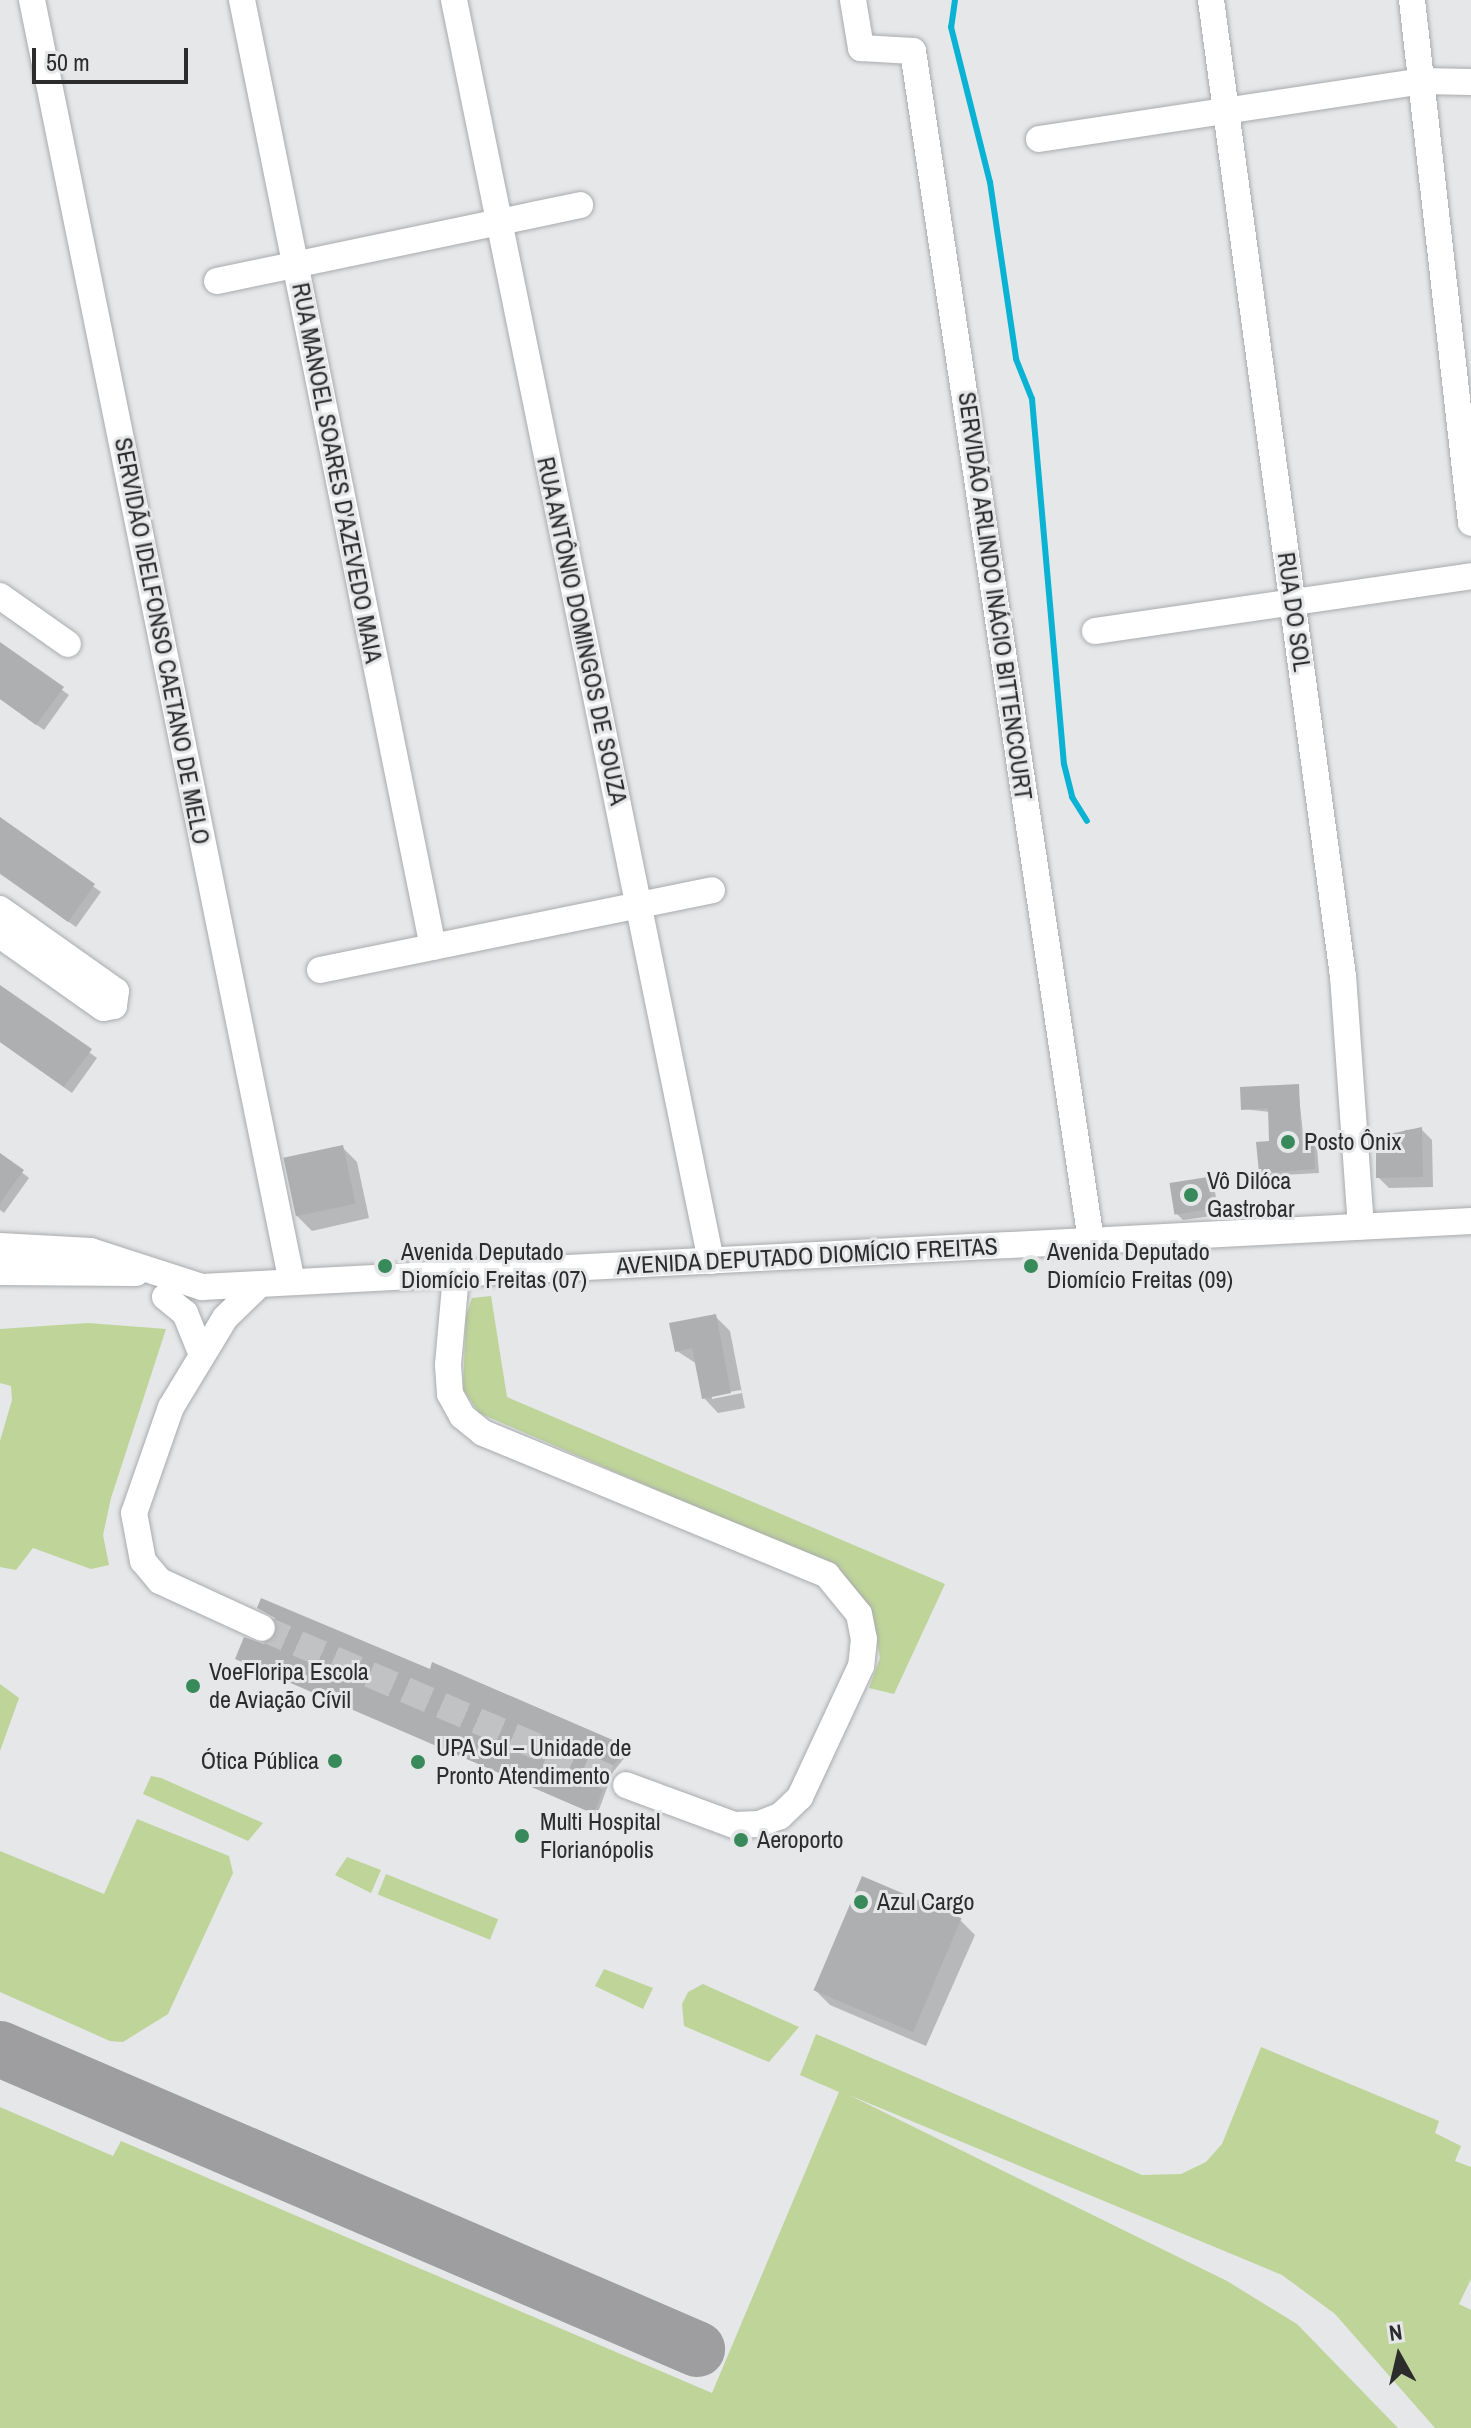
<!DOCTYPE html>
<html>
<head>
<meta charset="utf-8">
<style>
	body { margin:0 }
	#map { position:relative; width:1471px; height:2428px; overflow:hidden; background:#e5e7e9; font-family:"Archivo Narrow",sans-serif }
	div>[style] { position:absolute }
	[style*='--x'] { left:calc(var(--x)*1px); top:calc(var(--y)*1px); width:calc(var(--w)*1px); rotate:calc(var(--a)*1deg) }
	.green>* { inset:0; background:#bed499; transform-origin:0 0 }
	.shadow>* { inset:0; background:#0003 }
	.stream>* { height:6px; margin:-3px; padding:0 3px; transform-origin:3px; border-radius:3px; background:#0ab2d3 }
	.taxiway>* { height:56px; margin:-28px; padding:0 28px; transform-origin:28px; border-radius:28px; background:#9e9ea0 }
	.building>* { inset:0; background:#aeafb1; transform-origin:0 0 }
	.minor-tunnel>* { height:26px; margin-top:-13px; transform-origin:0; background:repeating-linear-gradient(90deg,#c0c2c3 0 26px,transparent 0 39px) }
	.roads { filter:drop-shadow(0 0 2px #a9abad) drop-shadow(0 0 2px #a9abad) }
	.minor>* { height:26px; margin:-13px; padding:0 13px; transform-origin:13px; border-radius:13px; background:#fff }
	.dots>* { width:22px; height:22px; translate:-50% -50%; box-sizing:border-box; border:4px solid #e5e7e9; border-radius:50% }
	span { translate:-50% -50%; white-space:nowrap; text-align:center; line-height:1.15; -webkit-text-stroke:6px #e5e7e9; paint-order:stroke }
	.street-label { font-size:24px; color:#2c2c2d }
	.poi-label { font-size:24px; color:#2c2c2d }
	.left { translate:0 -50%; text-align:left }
	.right { translate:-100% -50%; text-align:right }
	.north { position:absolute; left:1359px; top:2316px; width:80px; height:80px; -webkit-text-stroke:6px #e5e7e9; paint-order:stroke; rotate:352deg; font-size:22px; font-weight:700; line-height:32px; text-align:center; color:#2c2c2d }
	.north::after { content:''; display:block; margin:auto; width:28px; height:36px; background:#2c2c2d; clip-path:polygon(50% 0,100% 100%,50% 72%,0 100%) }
	.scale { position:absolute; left:32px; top:48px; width:156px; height:36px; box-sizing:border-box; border:4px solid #2c2c2d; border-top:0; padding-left:10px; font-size:24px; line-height:28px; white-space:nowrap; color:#2c2c2d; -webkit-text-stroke:6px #e5e7e9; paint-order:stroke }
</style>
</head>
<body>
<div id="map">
	<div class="green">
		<i style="clip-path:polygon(491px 1296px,507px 1397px,945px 1584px,894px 1694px,869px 1688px,880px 1658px,872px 1616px,835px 1567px,479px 1413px,463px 1389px,466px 1316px,472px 1298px)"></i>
		<i style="clip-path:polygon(88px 1323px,166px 1329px,111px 1498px,103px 1535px,109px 1565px,91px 1569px,33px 1548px,16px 1570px,0 1567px,0 1441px,12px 1400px,11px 1386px,0 1383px,0 1329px)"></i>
		<i style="clip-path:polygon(0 1684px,19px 1698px,0 1751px)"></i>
		<i style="clip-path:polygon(151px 1776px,161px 1778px,263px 1823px,248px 1841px,143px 1794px)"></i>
		<i style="clip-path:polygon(137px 1819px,229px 1856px,233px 1873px,168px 2014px,123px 2042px,110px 2041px,0 1992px,0 1851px,104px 1894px)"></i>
		<i style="clip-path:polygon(347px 1857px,381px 1870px,371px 1893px,335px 1875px)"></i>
		<i style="left:386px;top:1874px;width:121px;height:22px;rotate:22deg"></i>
		<i style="clip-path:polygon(604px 1969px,653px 1988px,643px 2009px,595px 1986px)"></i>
		<i style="clip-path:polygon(703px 1984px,714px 1989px,799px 2027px,769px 2062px,684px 2026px,682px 2004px,688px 1992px)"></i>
		<i style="clip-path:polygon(816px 2034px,1142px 2175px,1181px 2174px,1206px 2162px,1222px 2144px,1261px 2047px,1439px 2121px,1435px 2133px,1461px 2146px,1455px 2161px,1471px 2167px,1471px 2279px,1459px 2304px,1471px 2310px,1471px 2428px,1435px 2428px,1335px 2314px,1282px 2275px,849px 2095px,1227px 2281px,1297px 2324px,1398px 2428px,0 2428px,0 2107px,113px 2156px,121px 2141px,712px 2393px,839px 2092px,800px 2075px)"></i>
	</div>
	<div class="shadow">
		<i style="clip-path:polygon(0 645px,69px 695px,44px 730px,0 699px)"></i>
		<i style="clip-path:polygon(0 819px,101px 892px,76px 927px,0 874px)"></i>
		<i style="clip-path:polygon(0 987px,97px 1058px,72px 1093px,0 1042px)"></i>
		<i style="clip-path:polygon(1298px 1086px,1304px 1143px,1317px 1147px,1319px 1173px,1265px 1176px,1261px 1172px,1271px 1143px,1270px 1112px,1243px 1109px)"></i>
		<i style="clip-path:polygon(1421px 1129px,1432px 1140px,1433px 1187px,1389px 1188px,1378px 1177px,1405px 1130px)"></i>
		<i style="clip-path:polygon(342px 1147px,357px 1162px,369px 1218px,312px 1231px,297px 1216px)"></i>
		<i style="clip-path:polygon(0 1155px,29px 1178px,4px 1213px,0 1210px)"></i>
		<i style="clip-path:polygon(1207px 1179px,1214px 1186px,1219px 1215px,1183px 1220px,1176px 1213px)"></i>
		<i style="clip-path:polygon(evenodd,715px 1316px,730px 1331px,745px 1408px,718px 1413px,704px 1398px,697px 1364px,677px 1351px,715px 1316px,741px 1390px,742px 1393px,712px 1399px,712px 1395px,741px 1390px)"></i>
		<i style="clip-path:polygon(265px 1646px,431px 1671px,630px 1751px,613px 1772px,597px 1815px,237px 1658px)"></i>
		<i style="clip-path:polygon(960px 1920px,975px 1935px,926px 2046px,830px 2005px,815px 1990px)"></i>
	</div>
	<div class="stream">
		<i style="--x:955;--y:0;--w:27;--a:98"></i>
		<i style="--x:951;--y:27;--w:160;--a:75.9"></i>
		<i style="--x:990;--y:182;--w:179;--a:81.6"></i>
		<i style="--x:1016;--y:359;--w:43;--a:68.2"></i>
		<i style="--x:1032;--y:399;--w:366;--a:85"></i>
		<i style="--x:1064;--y:764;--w:34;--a:76"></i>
		<i style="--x:1072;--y:797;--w:28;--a:58"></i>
	</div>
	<div class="taxiway">
		<i style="--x:0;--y:2049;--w:759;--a:23.29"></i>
	</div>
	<div class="building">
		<i style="clip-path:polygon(0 642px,64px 687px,36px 725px,0 699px)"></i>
		<i style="clip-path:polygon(0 817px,95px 884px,68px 922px,0 873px)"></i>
		<i style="clip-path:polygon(0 985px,92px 1049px,64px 1087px,0 1042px)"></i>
		<i style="clip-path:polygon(1299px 1084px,1301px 1141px,1314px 1140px,1315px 1169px,1259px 1173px,1256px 1142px,1269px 1141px,1268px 1108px,1241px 1110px,1240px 1087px)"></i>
		<i style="clip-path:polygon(1422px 1127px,1423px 1177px,1376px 1178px,1376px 1137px)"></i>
		<i style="left:343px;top:1145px;width:60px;height:61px;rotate:78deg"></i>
		<i style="clip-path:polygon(0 1153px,24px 1170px,0 1203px)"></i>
		<i style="left:1208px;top:1177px;width:32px;height:39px;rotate:81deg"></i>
		<i style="clip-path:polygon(716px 1314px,731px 1393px,702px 1399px,692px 1348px,675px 1352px,669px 1323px)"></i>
		<i style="clip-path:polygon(261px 1598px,430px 1669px,432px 1662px,629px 1747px,610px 1769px,594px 1814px,235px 1659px,244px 1637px,264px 1644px,277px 1634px,275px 1618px,257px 1608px)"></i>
		<i style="left:862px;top:1876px;width:108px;height:124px;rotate:23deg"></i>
	</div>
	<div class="minor-tunnel">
		<i style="--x:262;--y:1628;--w:396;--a:23.3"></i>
	</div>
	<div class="roads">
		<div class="minor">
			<i style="--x:32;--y:0;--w:1308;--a:78.54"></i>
			<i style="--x:242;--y:0;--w:966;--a:78.6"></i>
			<i style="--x:454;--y:0;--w:1287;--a:78.48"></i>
			<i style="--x:853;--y:0;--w:49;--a:80.5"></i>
			<i style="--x:861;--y:48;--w:52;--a:3.3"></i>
			<i style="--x:913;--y:51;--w:1203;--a:81.49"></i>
			<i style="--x:1211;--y:0;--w:985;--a:82.3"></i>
			<i style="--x:1343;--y:976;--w:251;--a:85.9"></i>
			<i style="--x:1412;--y:0;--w:526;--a:83.56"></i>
			<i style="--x:1039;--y:139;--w:386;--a:-8.6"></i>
			<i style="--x:1421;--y:81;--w:50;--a:1.1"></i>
			<i style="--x:217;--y:281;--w:371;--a:-11.8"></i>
			<i style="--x:0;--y:596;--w:83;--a:35.2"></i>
			<i style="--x:1095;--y:631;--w:380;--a:-8.3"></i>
			<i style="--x:0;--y:909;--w:142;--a:35.3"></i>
			<i style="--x:116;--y:991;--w:15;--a:98"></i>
			<i style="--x:114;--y:1006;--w:11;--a:170"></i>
			<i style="--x:103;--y:1008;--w:126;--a:-144.7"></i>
			<i style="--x:320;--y:970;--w:400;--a:-11.5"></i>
			<i style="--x:0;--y:1246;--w:91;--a:3.1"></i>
			<i style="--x:91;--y:1251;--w:117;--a:18"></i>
			<i style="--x:202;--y:1287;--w:1271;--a:-2.98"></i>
			<i style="--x:0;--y:1272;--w:136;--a:0.4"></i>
			<i style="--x:456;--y:1275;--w:90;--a:95.1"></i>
			<i style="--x:448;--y:1365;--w:29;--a:86"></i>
			<i style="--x:450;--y:1394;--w:25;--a:61"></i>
			<i style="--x:462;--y:1416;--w:27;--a:39"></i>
			<i style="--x:483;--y:1433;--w:372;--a:22.4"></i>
			<i style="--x:827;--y:1575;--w:50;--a:50.6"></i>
			<i style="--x:859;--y:1614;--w:25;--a:79"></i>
			<i style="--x:864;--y:1639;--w:27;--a:96"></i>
			<i style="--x:861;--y:1666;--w:145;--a:115"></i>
			<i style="--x:800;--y:1797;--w:28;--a:136"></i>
			<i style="--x:780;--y:1816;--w:22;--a:159"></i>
			<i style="--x:759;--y:1824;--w:25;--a:178"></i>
			<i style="--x:734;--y:1825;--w:115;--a:-159.7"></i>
			<i style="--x:259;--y:1285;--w:47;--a:135.9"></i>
			<i style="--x:225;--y:1318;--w:104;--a:121.2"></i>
			<i style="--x:171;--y:1407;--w:112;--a:109.2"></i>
			<i style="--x:134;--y:1513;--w:49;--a:79.4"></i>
			<i style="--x:143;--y:1561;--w:26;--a:50"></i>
			<i style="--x:160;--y:1581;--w:112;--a:24.7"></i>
			<i style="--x:165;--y:1297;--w:26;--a:39"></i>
			<i style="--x:185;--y:1313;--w:45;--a:68"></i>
		</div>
	</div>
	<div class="dots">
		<i style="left:1288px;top:1142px;background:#388a5b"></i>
		<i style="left:1191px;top:1195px;background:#388a5b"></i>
		<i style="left:385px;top:1266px;background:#388a5b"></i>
		<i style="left:1031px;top:1266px;background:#388a5b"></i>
		<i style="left:193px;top:1686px;background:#388a5b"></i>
		<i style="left:335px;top:1761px;background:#388a5b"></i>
		<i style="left:418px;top:1762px;background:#388a5b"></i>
		<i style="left:522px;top:1836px;background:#388a5b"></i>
		<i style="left:741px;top:1840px;background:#388a5b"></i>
		<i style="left:861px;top:1902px;background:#388a5b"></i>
	</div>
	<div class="street-label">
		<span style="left:337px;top:473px;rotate:79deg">RUA MANOEL SOARES D'AZEVEDO MAIA</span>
		<span style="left:995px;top:596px;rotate:82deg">SERVIDÃO ARLINDO INÁCIO BITTENCOURT</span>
		<span style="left:1294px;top:612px;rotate:82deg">RUA DO SOL</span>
		<span style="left:582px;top:631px;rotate:78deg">RUA ANTÔNIO DOMINGOS DE SOUZA</span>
		<span style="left:162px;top:641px;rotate:79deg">SERVIDÃO IDELFONSO CAETANO DE MELO</span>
		<span style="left:807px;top:1256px;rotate:-3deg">AVENIDA DEPUTADO DIOMÍCIO FREITAS</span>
	</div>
	<div class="poi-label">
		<span class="left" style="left:1304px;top:1142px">Posto Ônix</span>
		<span class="left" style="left:1207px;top:1195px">Vô Dilóca<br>Gastrobar</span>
		<span class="left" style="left:401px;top:1266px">Avenida Deputado<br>Diomício Freitas (07)</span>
		<span class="left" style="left:1047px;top:1266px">Avenida Deputado<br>Diomício Freitas (09)</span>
		<span class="left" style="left:209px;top:1686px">VoeFloripa Escola<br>de Aviação Cívil</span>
		<span class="left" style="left:436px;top:1762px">UPA Sul – Unidade de<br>Pronto Atendimento</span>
		<span class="right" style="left:319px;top:1761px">Ótica Pública</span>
		<span class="left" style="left:540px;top:1836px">Multi Hospital<br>Florianópolis</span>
		<span class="left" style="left:757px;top:1840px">Aeroporto</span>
		<span class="left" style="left:877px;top:1902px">Azul Cargo</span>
	</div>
	<div class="north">N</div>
	<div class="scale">50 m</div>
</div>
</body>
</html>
